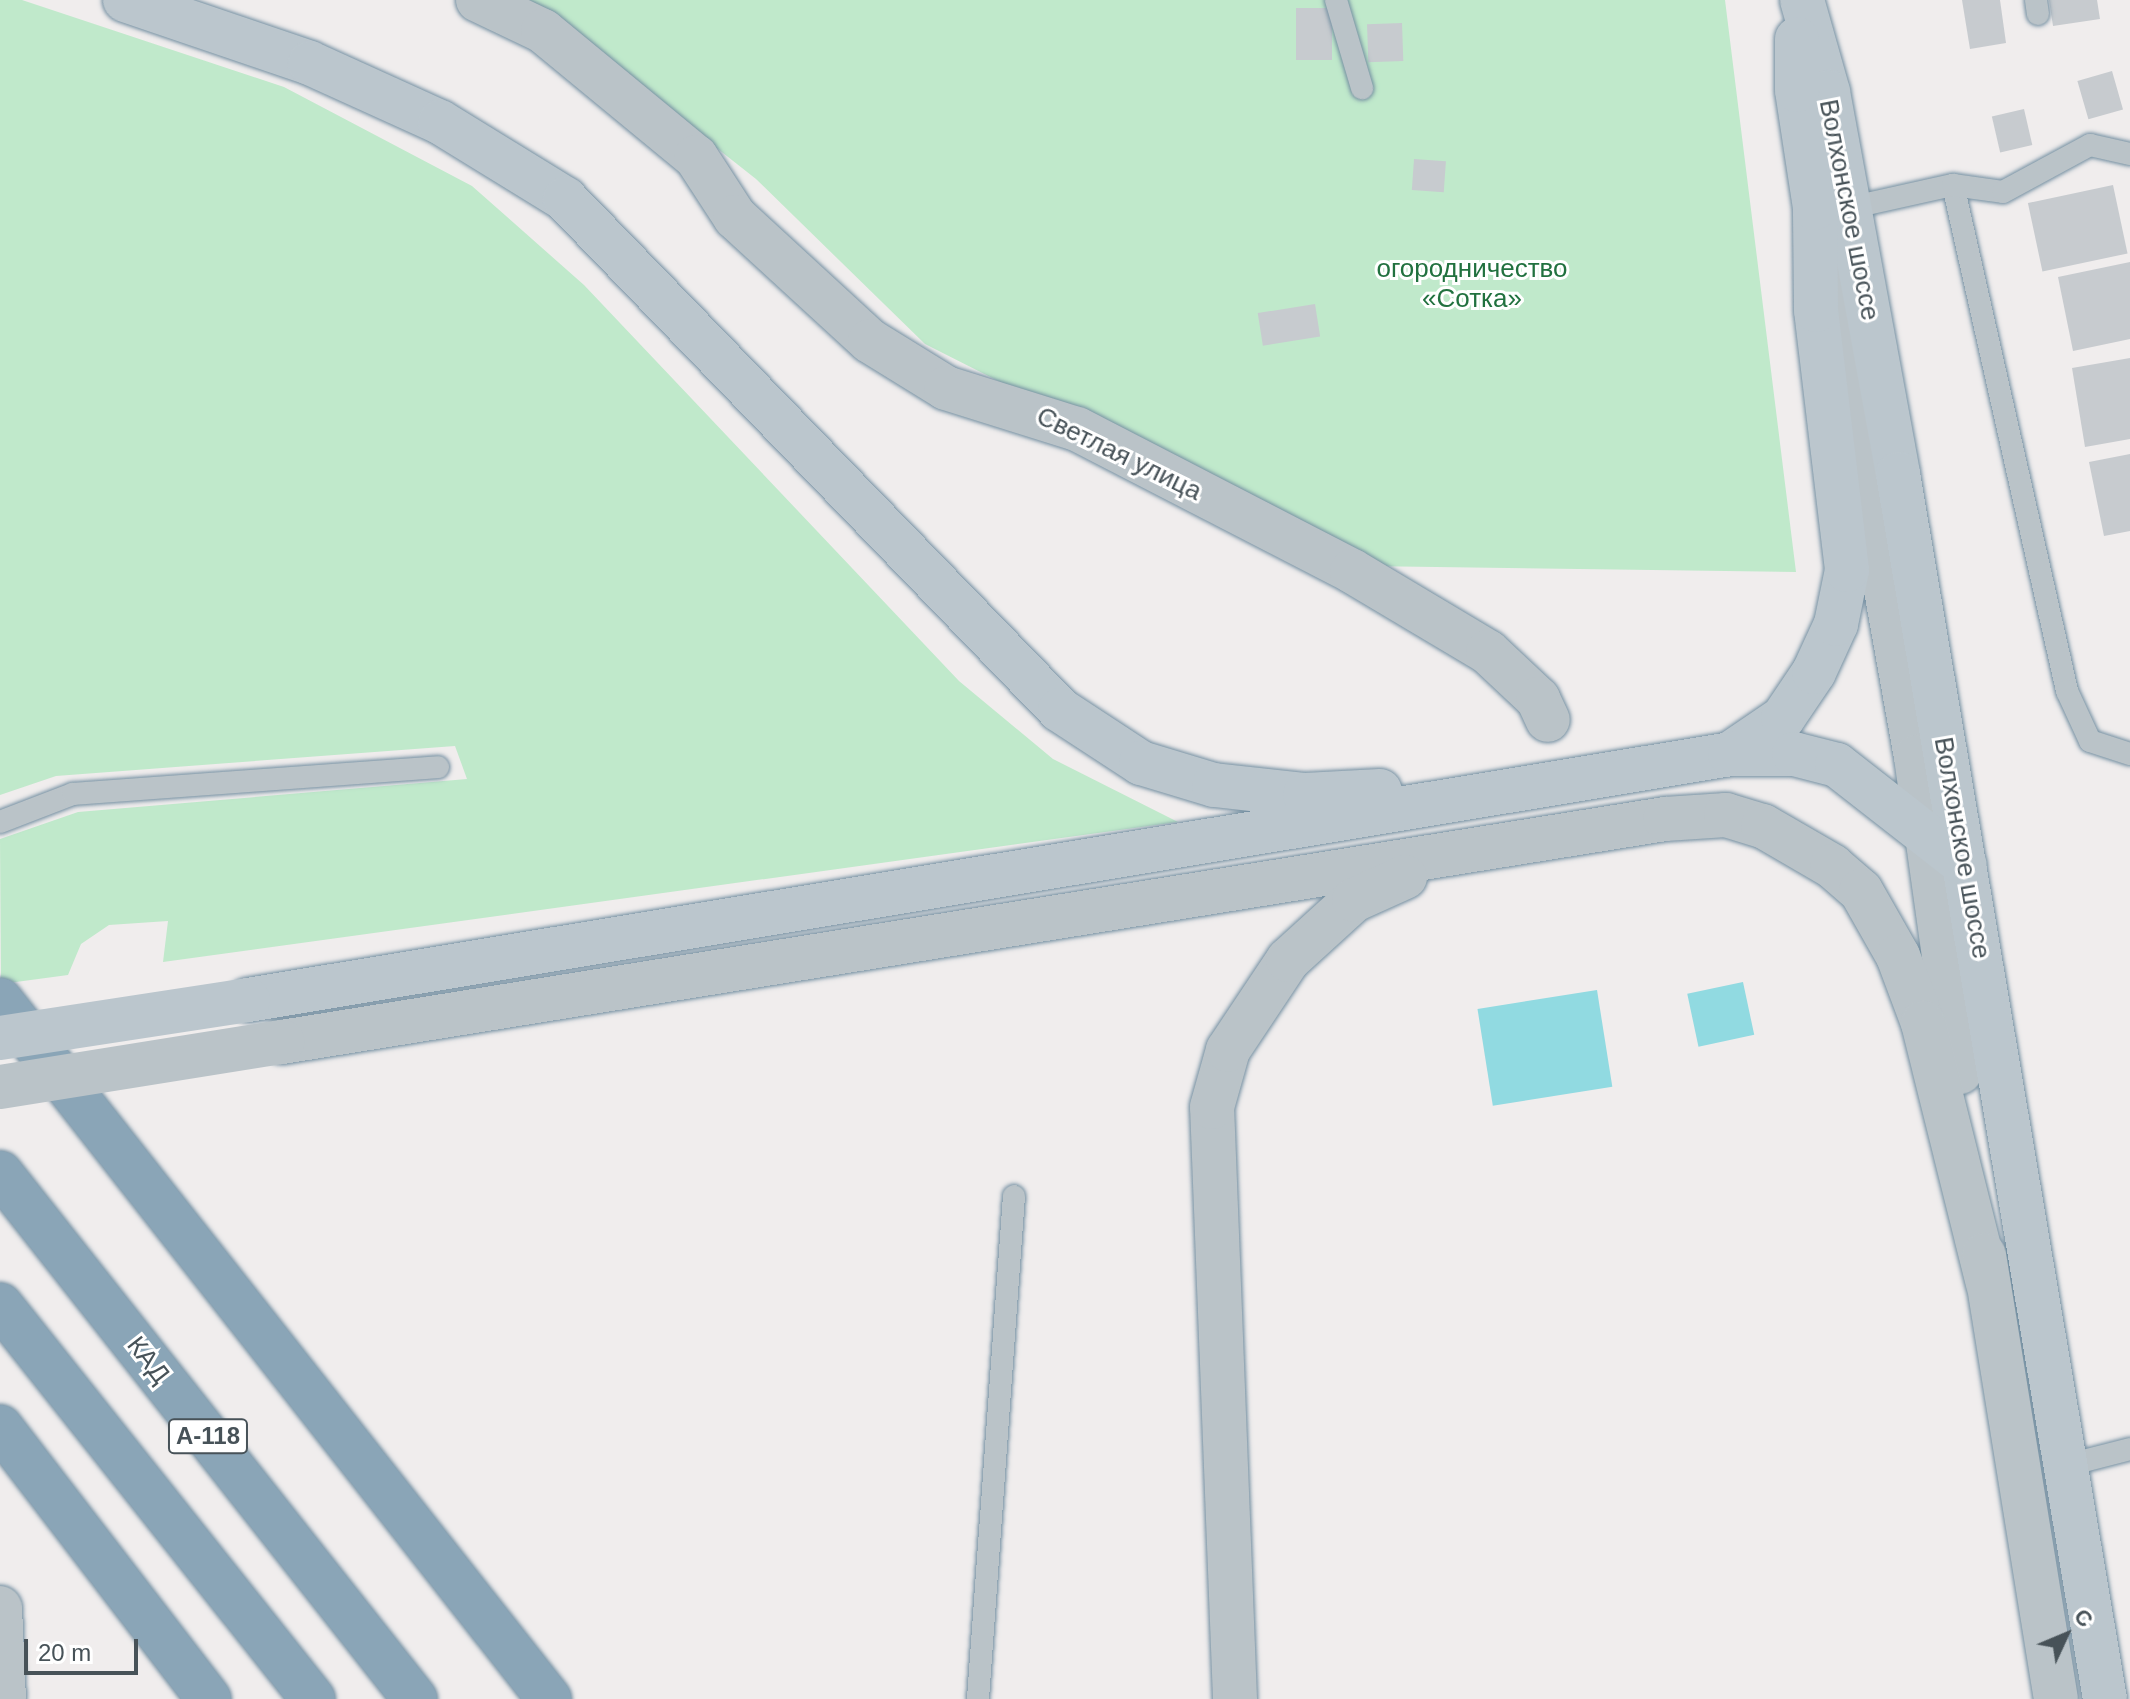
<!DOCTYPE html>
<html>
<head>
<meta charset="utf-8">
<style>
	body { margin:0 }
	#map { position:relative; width:2130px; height:1699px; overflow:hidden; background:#f0eded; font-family:Helvetica,sans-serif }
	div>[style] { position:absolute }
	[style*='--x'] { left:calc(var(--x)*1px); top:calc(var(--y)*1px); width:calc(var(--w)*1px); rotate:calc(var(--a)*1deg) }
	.green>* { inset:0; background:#c0e9cb }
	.water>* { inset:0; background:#91dae1; transform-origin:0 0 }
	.building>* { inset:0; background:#c7cbcf; transform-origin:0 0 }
	.roads { filter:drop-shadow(0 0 2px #7590a2) drop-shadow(0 0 2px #7590a2) }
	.lane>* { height:22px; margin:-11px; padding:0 11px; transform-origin:11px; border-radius:11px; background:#bac3c8 }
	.street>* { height:44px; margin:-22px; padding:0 22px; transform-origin:22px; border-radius:22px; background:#bac3c8 }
	.secondary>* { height:44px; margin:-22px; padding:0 22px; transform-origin:22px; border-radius:22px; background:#bbc6cd }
	.highway>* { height:44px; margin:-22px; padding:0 22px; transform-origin:22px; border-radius:22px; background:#8aa5b7 }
	.street-bridge>* { height:44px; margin:-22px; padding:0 22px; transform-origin:22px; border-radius:22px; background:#bac3c8 }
	.secondary-bridge>* { height:44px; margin:-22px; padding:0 22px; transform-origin:22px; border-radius:22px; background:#bbc6cd }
	span { translate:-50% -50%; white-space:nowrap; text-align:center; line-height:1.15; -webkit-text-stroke:6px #fff; paint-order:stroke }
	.shield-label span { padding:2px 6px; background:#fff; border:2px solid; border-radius:6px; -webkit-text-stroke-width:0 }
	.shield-label { font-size:24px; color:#475258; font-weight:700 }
	.street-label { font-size:26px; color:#475258 }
	.park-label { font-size:26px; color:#21713f }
	.north { position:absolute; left:2026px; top:1595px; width:80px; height:80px; -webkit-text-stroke:6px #fff; paint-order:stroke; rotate:46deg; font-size:22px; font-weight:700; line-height:32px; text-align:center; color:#475258 }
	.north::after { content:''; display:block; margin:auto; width:28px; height:36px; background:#475258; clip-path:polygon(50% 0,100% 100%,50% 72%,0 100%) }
	.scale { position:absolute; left:24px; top:1639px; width:114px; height:36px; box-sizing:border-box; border:4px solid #475258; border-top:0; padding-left:10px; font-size:24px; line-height:28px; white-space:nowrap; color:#475258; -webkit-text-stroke:6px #fff; paint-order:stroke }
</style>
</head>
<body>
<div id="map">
	<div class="green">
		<i style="clip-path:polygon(0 0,22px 0,284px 87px,472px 186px,584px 285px,959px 681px,1053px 759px,1178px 822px,163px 962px,168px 921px,109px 925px,81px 944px,68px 975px,1px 984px,0 839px,78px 812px,467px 779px,455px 746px,56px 776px,0 795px)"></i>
		<i style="clip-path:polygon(529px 0,1725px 0,1796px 572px,1364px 566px,925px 344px,756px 179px)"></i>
	</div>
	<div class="water">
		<i style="left:1743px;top:982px;width:54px;height:57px;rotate:78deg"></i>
		<i style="left:1597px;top:990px;width:98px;height:121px;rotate:81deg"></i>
	</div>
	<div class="building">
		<i style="clip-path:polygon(1962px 0,2000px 0,2006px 43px,1970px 49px)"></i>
		<i style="clip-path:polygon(2049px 0,2097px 0,2100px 19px,2053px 26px)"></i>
		<i style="left:1296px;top:8px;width:36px;height:52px"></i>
		<i style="left:1402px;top:23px;width:38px;height:35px;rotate:88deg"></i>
		<i style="left:2112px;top:71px;width:40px;height:36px;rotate:74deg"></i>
		<i style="left:2024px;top:109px;width:37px;height:33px;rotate:77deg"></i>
		<i style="left:1414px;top:159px;width:32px;height:31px;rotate:4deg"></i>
		<i style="left:2113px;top:185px;width:70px;height:87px;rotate:78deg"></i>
		<i style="clip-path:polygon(2130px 262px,2130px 339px,2073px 351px,2058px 277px)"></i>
		<i style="left:1315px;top:304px;width:33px;height:58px;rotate:81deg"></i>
		<i style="clip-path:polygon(2130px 358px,2130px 439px,2085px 447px,2072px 368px)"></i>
		<i style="clip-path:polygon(2130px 454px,2130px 531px,2104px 536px,2089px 462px)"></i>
	</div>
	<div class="roads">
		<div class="lane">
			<i style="--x:1336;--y:0;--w:92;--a:73.5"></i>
			<i style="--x:2036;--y:0;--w:14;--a:82"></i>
			<i style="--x:1953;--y:185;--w:519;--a:77.3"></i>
			<i style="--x:2067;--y:691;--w:55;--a:65.3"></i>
			<i style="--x:2090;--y:741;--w:42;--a:18"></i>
			<i style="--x:1849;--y:208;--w:107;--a:-12.5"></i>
			<i style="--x:1953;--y:185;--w:50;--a:8"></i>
			<i style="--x:2003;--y:192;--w:99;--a:-28.4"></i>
			<i style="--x:2090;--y:145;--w:41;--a:12.7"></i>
			<i style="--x:0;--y:822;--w:78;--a:-21"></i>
			<i style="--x:73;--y:794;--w:366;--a:-4.2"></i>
			<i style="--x:2064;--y:1466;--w:68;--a:-14.4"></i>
			<i style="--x:978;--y:1699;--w:504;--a:-85.91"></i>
		</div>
		<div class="street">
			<i style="--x:478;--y:0;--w:72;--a:25.5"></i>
			<i style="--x:543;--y:31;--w:198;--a:39.5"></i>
			<i style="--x:696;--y:157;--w:72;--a:57"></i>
			<i style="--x:735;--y:217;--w:183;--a:42.6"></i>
			<i style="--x:870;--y:341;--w:89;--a:31.7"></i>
			<i style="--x:946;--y:388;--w:137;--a:17.4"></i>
			<i style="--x:1077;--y:429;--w:309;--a:27.3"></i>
			<i style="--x:1352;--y:571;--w:158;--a:30.8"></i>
			<i style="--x:1488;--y:652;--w:69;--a:43.2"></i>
			<i style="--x:1538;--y:699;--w:23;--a:65"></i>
			<i style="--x:1823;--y:240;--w:525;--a:79.8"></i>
			<i style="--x:1916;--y:757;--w:318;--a:82"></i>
			<i style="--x:282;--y:1042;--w:1401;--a:-9.16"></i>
			<i style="--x:1665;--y:819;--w:61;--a:-3.8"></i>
			<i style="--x:1726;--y:815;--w:39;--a:17"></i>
			<i style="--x:1763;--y:826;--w:80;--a:30.1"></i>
			<i style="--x:1832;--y:866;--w:38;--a:41"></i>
			<i style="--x:1861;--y:891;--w:75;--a:60.4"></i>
			<i style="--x:1898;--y:956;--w:72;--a:69.5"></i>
			<i style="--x:1923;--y:1023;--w:268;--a:76"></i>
			<i style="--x:1984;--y:1255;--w:450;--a:80.8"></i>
			<i style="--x:0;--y:1608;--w:91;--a:87.5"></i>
			<i style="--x:1235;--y:1699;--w:592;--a:-92.22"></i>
			<i style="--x:1212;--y:1107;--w:59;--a:-74.3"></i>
			<i style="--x:1228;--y:1050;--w:108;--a:-56.3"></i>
			<i style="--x:1288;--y:960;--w:89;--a:-42.3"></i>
			<i style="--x:1354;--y:900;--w:56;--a:-24.3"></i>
		</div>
		<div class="secondary">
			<i style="--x:125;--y:0;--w:195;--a:18.8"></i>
			<i style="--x:310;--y:63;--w:143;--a:24.4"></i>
			<i style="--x:440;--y:122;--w:147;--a:31.6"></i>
			<i style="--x:565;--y:199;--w:711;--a:45.91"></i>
			<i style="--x:1060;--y:710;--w:97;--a:33.2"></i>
			<i style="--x:1141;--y:763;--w:76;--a:16.8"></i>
			<i style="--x:1214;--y:785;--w:92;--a:6.3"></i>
			<i style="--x:1305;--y:795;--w:75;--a:-3.1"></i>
			<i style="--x:1802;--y:0;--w:96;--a:74.2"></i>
			<i style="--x:1828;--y:92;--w:388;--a:79.6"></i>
			<i style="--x:1898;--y:474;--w:1242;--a:80.41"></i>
			<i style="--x:1730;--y:754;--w:64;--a:-34.2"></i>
			<i style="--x:1783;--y:718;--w:55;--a:-56"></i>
			<i style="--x:1814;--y:672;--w:53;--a:-65.4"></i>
			<i style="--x:1836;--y:624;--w:55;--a:-78.5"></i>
			<i style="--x:1847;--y:570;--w:262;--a:-96.8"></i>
			<i style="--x:1816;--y:310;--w:102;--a:-90.6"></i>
			<i style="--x:1815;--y:208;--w:119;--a:-98.7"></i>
			<i style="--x:1797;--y:90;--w:51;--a:-90"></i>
			<i style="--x:248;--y:1000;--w:1502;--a:-9.42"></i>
			<i style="--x:1730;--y:754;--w:64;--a:0"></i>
			<i style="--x:1794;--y:754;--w:44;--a:14.3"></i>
			<i style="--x:1837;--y:765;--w:162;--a:38"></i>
		</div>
		<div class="highway">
			<i style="--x:0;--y:1000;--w:889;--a:51.85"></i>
			<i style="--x:0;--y:1173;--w:670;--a:51.73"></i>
			<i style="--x:0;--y:1305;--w:503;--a:51.54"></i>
			<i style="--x:0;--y:1427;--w:343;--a:52.5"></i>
		</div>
	</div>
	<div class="street-bridge">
		<i style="--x:0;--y:1087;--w:286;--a:-9.1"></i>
	</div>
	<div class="secondary-bridge">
		<i style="--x:0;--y:1038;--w:251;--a:-8.7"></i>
	</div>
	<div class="shield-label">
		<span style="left:208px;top:1436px">А-118</span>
	</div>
	<div class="street-label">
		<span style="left:1849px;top:210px;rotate:79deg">Волхонское шоссе</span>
		<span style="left:1119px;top:454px;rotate:26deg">Светлая улица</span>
		<span style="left:1962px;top:848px;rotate:80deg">Волхонское шоссе</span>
		<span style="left:148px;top:1360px;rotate:52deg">КАД</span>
	</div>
	<div class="park-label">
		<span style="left:1472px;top:284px">огородничество<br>«Сотка»</span>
	</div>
	<div class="north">С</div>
	<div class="scale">20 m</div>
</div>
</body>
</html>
